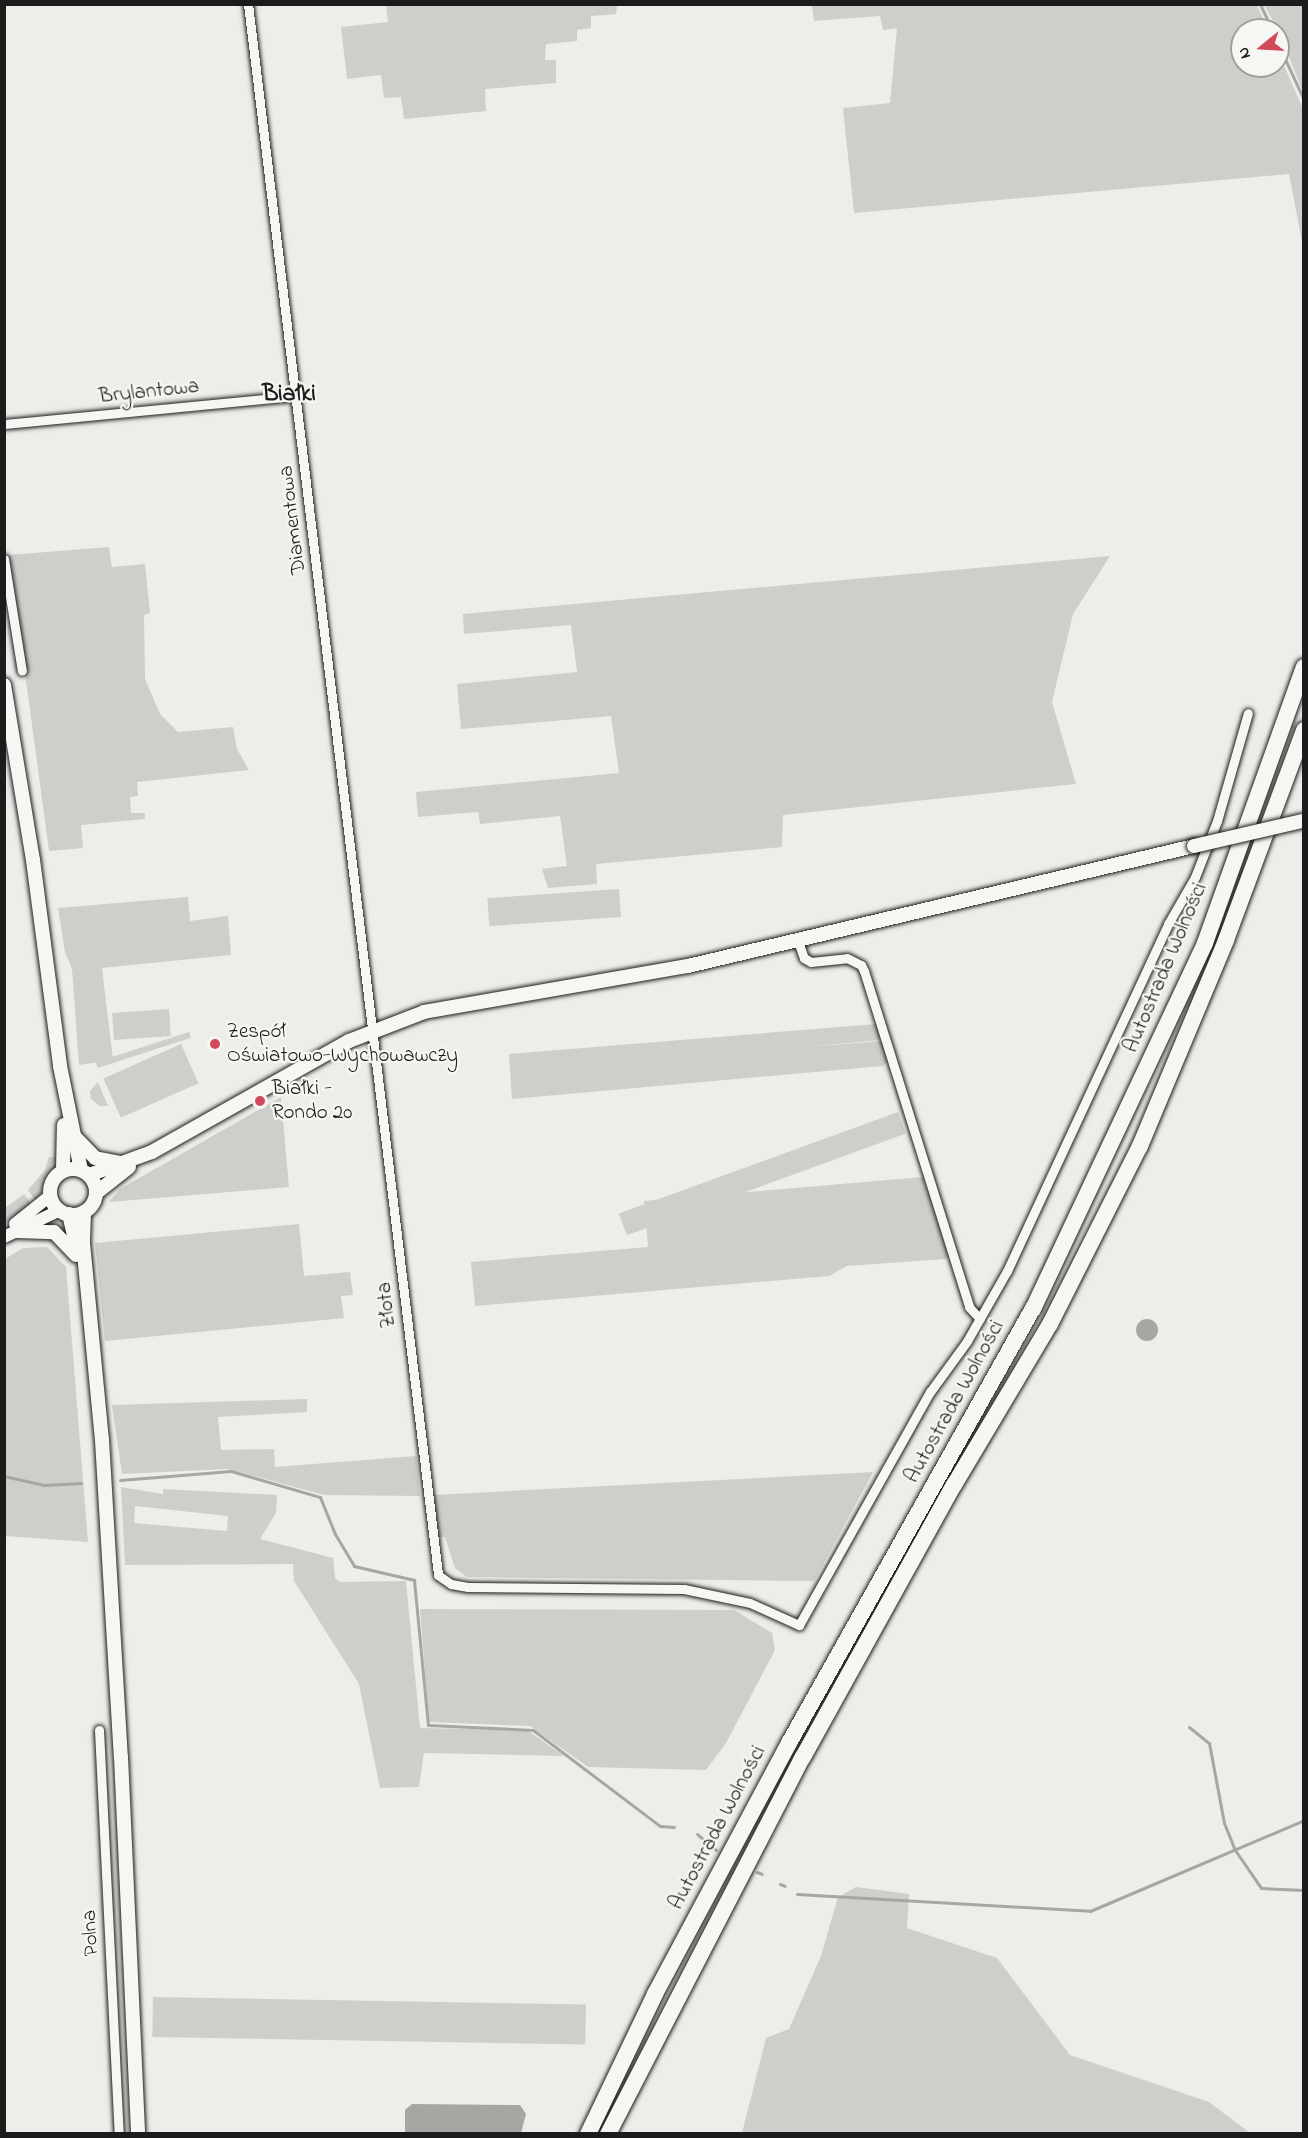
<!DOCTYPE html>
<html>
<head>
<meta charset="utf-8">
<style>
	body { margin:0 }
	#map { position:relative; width:1308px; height:2138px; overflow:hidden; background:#edede9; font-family:"Indie Flower",sans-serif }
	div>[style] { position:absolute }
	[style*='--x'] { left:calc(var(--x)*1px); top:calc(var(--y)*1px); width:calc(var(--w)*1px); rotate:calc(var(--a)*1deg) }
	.green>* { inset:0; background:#cececb; transform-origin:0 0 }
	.water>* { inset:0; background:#a6a6a3 }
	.round { border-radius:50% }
	.stream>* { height:3px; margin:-1.5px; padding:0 1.5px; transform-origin:1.5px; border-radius:1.5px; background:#a6a6a3 }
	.roads { filter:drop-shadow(0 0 2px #1c1c1c) drop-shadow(0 0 2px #1c1c1c) }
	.street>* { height:9px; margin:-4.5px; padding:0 4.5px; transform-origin:4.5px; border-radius:4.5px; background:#f6f6f2 }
	.secondary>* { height:12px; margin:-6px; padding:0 6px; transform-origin:6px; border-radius:6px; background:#f6f6f2 }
	.primary>* { height:14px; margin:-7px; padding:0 7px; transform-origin:7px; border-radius:7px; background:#f6f6f2 }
	.primary>.ring { margin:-7px; padding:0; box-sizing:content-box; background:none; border:14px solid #f6f6f2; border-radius:50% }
	.highway>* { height:16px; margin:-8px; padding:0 8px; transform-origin:8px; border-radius:8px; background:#f6f6f2 }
	.bridges { filter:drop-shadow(0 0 2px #1c1c1c) drop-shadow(0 0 2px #1c1c1c) }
	.primary-bridge>* { height:14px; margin:-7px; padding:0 7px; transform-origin:7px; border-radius:7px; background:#f6f6f2 }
	.dots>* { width:16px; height:16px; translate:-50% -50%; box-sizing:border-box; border:3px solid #f6f6f2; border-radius:50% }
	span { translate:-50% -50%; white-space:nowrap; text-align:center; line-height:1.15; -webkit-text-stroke:4.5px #f6f6f2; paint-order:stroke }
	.street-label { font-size:21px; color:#1c1c1c }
	.poi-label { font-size:21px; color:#1c1c1c }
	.left { translate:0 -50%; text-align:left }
	.quarter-label { font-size:24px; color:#1c1c1c; font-weight:700 }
	.frame { position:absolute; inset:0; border:6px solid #1c1c1c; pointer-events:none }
	.north { position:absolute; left:1230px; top:18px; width:60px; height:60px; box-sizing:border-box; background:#f6f6f2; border:2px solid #9f9f9c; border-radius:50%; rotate:252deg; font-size:16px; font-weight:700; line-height:24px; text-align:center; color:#1c1c1c }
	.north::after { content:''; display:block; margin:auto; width:21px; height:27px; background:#d1495b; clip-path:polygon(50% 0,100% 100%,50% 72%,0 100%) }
</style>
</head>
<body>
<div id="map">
	<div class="green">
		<i style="clip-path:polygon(386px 5px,386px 4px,617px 5px,616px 14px,591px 16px,591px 28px,577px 30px,577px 41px,546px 44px,545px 60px,556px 60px,556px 83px,485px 89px,486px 111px,404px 119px,401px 97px,384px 98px,381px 75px,347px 79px,341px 27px,388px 22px)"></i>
		<i style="clip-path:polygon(812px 5px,1257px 5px,1268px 30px,1242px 30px,1242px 66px,1278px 66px,1278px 52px,1303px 109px,1303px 247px,1289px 174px,854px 213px,843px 108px,890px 103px,897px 28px,883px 30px,880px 16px,814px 21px)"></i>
		<i style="clip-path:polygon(1264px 5px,1303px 5px,1303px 92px,1278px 30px)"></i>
		<i style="clip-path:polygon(109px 547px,112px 567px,145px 564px,150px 613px,144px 615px,145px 679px,160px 714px,178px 732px,233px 727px,237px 749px,249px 770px,137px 782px,138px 796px,130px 797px,131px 813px,145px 813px,145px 819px,81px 825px,83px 848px,49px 851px,9px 555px)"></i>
		<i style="clip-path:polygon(1110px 556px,1073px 614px,1052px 702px,1076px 784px,783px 815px,782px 847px,596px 864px,597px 884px,548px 888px,542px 869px,567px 866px,560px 816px,480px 824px,478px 812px,418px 817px,416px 792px,619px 773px,611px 716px,461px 729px,457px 684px,577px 672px,571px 625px,464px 634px,463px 614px)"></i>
		<i style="left:619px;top:889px;width:28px;height:132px;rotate:86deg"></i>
		<i style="clip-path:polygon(188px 897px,190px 921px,228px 916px,231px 955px,102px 968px,113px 1060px,79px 1065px,72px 969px,65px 952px,58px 908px)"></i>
		<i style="left:169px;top:1009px;width:27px;height:57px;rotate:86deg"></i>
		<i style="clip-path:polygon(876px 1024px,880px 1040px,806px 1047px,882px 1041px,888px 1061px,883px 1066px,512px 1099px,509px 1054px)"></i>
		<i style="left:189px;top:1032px;width:6px;height:98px;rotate:72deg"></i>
		<i style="left:181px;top:1044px;width:43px;height:85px;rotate:66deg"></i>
		<i style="clip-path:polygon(98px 1082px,108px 1106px,100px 1106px,91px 1099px,90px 1091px)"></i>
		<i style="clip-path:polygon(281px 1097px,289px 1187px,109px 1202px,120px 1189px)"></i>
		<i style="left:898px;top:1112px;width:23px;height:297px;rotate:70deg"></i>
		<i style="clip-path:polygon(49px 1157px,61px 1157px,36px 1201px,28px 1190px,45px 1170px)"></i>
		<i style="clip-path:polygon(923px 1177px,950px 1255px,946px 1259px,847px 1266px,829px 1276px,475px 1306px,471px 1262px,648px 1247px,644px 1201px)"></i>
		<i style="clip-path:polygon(24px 1194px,32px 1205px,5px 1224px,5px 1208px)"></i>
		<i style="clip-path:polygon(299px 1224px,304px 1276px,350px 1272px,353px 1295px,341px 1296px,344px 1318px,105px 1341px,95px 1243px)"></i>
		<i style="clip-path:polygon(47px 1247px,66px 1267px,88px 1542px,5px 1536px,5px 1259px,23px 1248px)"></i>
		<i style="clip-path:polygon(307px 1399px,307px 1412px,218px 1417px,221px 1450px,274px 1449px,275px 1467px,416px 1456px,420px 1496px,324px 1495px,228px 1469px,122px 1474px,112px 1405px)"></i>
		<i style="clip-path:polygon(873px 1472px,814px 1581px,467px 1577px,455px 1568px,445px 1537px,438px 1537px,434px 1495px)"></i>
		<i style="clip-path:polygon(evenodd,121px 1487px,163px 1494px,163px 1489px,277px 1495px,276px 1513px,260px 1539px,333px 1558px,335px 1578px,340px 1582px,406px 1581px,420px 1728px,527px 1730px,564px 1756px,424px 1753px,419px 1787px,380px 1788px,359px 1684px,294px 1581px,293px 1564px,125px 1565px,121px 1487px,135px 1506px,228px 1516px,227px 1531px,134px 1523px,135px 1506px)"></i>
		<i style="clip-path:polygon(420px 1609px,734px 1610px,772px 1633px,775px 1650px,726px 1743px,706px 1770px,588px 1767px,530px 1726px,429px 1722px)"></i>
		<i style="clip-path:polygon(856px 1887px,909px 1894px,907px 1928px,997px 1958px,1070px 2055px,1209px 2102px,1250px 2133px,742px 2133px,766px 2038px,789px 2029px,821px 1956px,838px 1897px)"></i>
		<i style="left:153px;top:1997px;width:433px;height:40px;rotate:1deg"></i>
	</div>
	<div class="water">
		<i class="round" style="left:1136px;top:1319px;width:22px;height:22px"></i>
		<i style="clip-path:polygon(412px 2104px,520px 2105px,526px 2114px,521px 2133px,405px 2133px,405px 2110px)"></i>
	</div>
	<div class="stream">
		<i style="--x:1260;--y:4;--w:29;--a:65"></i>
		<i style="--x:1278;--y:44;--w:62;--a:65.1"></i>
		<i style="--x:4;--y:1476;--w:41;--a:12.7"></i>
		<i style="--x:44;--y:1485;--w:37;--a:-3"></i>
		<i style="--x:120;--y:1480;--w:111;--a:-4.6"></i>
		<i style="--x:231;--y:1471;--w:93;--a:16.3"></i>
		<i style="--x:320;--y:1497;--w:40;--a:68"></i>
		<i style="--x:335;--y:1534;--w:37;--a:59"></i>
		<i style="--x:354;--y:1566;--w:62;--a:13.1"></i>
		<i style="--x:414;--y:1580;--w:146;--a:84.5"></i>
		<i style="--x:428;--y:1725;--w:105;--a:2.7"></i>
		<i style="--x:533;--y:1730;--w:159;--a:37.1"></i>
		<i style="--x:660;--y:1826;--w:14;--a:4"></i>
		<i style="--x:1189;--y:1727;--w:26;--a:39"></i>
		<i style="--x:1209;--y:1743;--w:81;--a:79.4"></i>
		<i style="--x:1224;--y:1823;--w:29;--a:68"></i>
		<i style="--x:1235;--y:1850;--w:46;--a:55.6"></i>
		<i style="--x:1261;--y:1888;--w:43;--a:2.7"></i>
		<i style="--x:697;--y:1834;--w:25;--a:40"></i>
		<i style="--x:757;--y:1872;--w:5;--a:22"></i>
		<i style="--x:780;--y:1884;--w:5;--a:22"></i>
		<i style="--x:797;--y:1894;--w:293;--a:3.3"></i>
		<i style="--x:1090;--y:1911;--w:233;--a:-23"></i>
	</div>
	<div class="roads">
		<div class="street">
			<i style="--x:248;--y:4;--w:1582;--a:83.1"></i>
			<i style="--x:438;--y:1575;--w:16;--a:35"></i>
			<i style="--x:451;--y:1584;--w:17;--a:10"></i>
			<i style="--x:468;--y:1587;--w:216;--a:0.5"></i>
			<i style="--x:684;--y:1589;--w:67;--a:12"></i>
			<i style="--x:750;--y:1603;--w:54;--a:24.2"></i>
			<i style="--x:799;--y:1625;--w:267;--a:-60.7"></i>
			<i style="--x:930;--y:1392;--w:63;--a:-54"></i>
			<i style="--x:967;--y:1341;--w:81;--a:-60.3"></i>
			<i style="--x:1007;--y:1271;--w:383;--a:-65.1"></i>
			<i style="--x:1168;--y:924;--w:54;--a:-60.1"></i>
			<i style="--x:1195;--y:877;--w:60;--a:-68.6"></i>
			<i style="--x:1217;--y:821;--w:112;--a:-74"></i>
			<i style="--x:4;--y:424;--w:294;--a:-5.5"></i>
			<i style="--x:4;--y:559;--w:113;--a:80.9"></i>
			<i style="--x:798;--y:941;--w:18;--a:71"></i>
			<i style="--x:804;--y:958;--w:8;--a:30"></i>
			<i style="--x:811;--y:962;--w:36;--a:-6"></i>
			<i style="--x:847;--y:958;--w:16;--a:27"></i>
			<i style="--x:861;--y:965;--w:7;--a:63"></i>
			<i style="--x:864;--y:971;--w:352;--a:72.6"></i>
			<i style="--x:969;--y:1307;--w:16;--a:47"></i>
			<i style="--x:99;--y:1730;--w:404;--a:87.2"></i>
		</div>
		<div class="secondary">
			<i style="--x:15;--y:1224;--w:46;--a:-38.9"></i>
			<i style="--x:4;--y:1237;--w:62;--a:-25.7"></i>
		</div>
		<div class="primary">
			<i style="--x:4;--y:685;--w:177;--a:80.6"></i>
			<i style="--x:33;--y:860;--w:208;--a:82.5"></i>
			<i style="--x:60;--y:1066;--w:106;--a:78.6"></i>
			<i style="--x:74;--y:1136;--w:30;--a:46"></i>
			<i style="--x:95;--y:1158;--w:25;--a:11"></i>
			<i class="ring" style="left:50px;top:1169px;width:32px;height:32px"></i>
			<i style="--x:63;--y:1171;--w:46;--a:-88.8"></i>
			<i style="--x:89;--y:1175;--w:67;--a:-20.1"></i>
			<i style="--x:152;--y:1152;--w:226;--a:-29.4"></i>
			<i style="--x:349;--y:1041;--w:80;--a:-21.1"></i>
			<i style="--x:424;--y:1012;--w:268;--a:-9.9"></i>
			<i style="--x:688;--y:966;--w:520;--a:-13.34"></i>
			<i style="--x:96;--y:1193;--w:42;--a:-38.2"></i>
			<i style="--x:84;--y:1212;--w:31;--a:92"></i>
			<i style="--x:83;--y:1243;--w:198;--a:84.5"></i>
			<i style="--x:102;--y:1440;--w:318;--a:86.6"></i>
			<i style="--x:121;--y:1757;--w:377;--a:87.4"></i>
			<i style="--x:69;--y:1214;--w:37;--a:77"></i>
			<i style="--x:17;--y:1231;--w:37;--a:2"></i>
			<i style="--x:54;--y:1232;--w:32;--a:46"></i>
		</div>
		<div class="highway">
			<i style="--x:588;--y:2134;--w:155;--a:-64.4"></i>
			<i style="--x:655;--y:1994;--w:285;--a:-61.9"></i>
			<i style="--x:789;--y:1743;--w:498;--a:-60.7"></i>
			<i style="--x:1033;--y:1309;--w:404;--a:-64.8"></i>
			<i style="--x:1205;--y:943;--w:293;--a:-70.3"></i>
			<i style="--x:608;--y:2134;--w:424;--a:-62.7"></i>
			<i style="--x:803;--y:1757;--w:311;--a:-61"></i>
			<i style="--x:954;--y:1485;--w:187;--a:-59.2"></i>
			<i style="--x:1050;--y:1324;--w:199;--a:-63.2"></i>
			<i style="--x:1140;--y:1146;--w:223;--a:-67.3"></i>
			<i style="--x:1226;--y:940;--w:224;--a:-69.6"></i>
		</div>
	</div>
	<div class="bridges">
		<div class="primary-bridge">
			<i style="--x:1194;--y:846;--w:111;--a:-13"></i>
		</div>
	</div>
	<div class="dots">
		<i style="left:215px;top:1044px;background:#d1495b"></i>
		<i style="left:260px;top:1101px;background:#d1495b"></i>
	</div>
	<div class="street-label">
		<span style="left:149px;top:392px;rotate:-6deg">Brylantowa</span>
		<span style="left:293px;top:520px;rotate:-97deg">Diamentowa</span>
		<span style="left:1166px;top:968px;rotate:-67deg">Autostrada Wolności</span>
		<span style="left:387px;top:1305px;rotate:-96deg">Złota</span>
		<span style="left:955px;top:1402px;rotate:-61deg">Autostrada Wolności</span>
		<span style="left:718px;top:1828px;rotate:-62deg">Autostrada Wolności</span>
		<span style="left:91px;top:1933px;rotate:-93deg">Polna</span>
	</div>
	<div class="poi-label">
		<span class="left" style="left:227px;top:1044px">Zespół<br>Oświatowo-Wychowawczy</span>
		<span class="left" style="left:272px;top:1101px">Białki -<br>Rondo 20</span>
	</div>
	<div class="quarter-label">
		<span style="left:289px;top:395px">Białki</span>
	</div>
	<div class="frame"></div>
	<div class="north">N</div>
</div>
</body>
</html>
